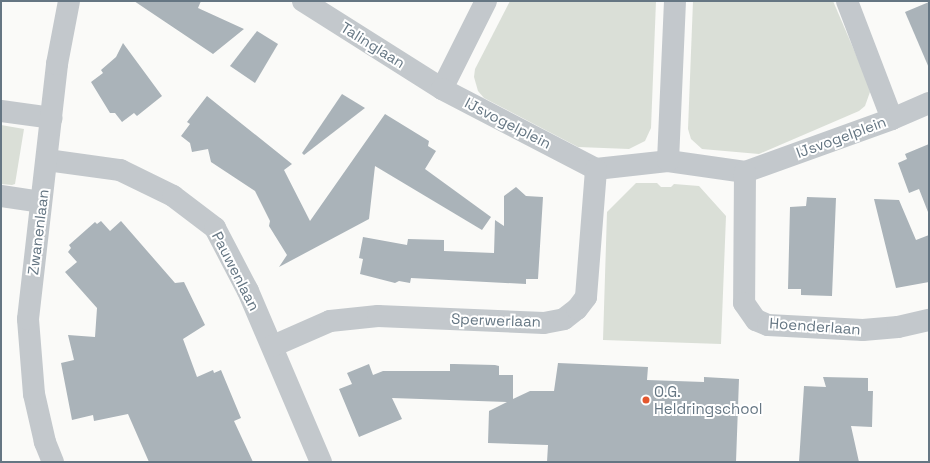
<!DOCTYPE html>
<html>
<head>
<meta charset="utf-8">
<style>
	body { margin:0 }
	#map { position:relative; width:930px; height:463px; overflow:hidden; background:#fafaf8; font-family:"Space Grotesk",sans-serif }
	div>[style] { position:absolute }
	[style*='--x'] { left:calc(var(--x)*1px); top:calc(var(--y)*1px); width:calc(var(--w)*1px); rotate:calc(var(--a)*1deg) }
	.green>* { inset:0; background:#dadfd7 }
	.building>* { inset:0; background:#aab3b9 }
	.minor>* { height:22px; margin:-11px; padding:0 11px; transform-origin:11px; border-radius:11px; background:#c3c8cc }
	.dots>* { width:11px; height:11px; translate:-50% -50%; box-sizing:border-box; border:2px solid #fff; border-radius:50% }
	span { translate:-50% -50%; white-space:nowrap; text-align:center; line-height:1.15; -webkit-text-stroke:4px #fff; paint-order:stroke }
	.street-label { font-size:15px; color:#657683 }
	.poi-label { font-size:15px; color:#657683 }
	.left { translate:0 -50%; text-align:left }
	.frame { position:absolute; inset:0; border:2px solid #657683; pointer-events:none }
</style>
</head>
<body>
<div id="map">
	<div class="green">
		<i style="clip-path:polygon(510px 1px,656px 1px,651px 128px,645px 141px,629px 149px,578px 147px,484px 98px,478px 91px,474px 77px,475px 69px)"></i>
		<i style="clip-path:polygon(693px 1px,833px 1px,869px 85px,870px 92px,865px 106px,859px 111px,759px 154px,702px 149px,691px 139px,688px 129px)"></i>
		<i style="clip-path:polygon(1px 125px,24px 129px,15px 184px,12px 185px,1px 184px)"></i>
		<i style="clip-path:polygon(636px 183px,657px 183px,661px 187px,671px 187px,674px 184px,699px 186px,726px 216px,721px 344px,603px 340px,607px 212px)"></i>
	</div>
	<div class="building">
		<i style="clip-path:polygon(134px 1px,201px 1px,198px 8px,244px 29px,213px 54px)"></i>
		<i style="clip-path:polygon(929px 2px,929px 68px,905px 12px)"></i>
		<i style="clip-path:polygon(257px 31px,278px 44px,255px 83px,230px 66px)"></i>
		<i style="clip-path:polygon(123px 43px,162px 96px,137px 116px,134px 113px,122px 122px,115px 113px,110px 113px,91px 82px,103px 73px,101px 70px,116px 57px)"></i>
		<i style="clip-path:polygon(342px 94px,365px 108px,304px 155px,302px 153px)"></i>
		<i style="clip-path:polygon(207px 96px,292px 164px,284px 170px,310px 221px,385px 114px,429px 141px,428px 146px,436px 151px,425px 169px,491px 217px,482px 230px,375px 166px,369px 219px,279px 267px,287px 255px,269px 226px,270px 221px,255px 191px,211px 162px,208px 149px,192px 152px,190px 143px,181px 136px,190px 124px,187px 122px)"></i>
		<i style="clip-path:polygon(929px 144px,929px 211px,928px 212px,919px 189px,909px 193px,898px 163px,907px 159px,905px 154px)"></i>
		<i style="clip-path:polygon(516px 187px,526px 196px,543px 197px,538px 279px,526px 279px,526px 284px,411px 278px,410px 283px,399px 281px,395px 283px,360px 274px,363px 259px,359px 258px,363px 237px,407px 245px,408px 239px,444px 240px,444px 251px,494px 253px,495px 220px,504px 226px,504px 196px)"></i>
		<i style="clip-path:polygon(807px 197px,836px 198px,832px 296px,801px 295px,801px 289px,788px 289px,790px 207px,806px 206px)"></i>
		<i style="clip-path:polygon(874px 199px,899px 200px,916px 240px,929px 235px,929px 282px,896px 288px)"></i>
		<i style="clip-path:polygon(101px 221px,110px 231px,121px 221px,175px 283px,184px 282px,205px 325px,183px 339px,197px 377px,213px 370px,214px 373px,221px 370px,241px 418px,234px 421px,253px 462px,149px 462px,128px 414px,94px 421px,93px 415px,72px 420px,61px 363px,74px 360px,68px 335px,95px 337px,97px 308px,65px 272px,77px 262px,68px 252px,71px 248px,69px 245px,95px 222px,97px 224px)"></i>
		<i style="clip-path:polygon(558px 363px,648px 367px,647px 380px,704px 382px,704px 377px,739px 379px,736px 462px,547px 462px,548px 445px,488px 443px,489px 411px,507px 402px,392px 398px,402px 419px,359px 437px,339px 389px,352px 384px,347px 373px,369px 364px,373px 375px,383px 371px,450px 371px,450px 364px,454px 364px,495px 365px,499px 366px,499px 375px,513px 375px,513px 399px,530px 391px,554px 391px)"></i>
		<i style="clip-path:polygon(823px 377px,868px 378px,868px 391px,873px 391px,872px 427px,851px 426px,859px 462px,799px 462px,804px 386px,826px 387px)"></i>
	</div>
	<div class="minor">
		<i style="--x:303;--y:1;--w:165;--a:32.3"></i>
		<i style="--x:486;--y:1;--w:98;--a:116.6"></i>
		<i style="--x:442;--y:89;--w:174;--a:27.5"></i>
		<i style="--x:596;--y:169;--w:72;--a:-6.3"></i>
		<i style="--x:668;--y:161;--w:78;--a:8.1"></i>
		<i style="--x:745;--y:172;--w:156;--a:-19.8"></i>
		<i style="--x:892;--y:119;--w:126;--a:-110.9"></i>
		<i style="--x:1;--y:111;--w:51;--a:7.8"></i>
		<i style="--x:892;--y:119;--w:40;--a:-23.4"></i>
		<i style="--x:47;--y:160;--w:74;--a:7.8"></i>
		<i style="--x:120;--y:170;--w:59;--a:26.1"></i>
		<i style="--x:173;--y:196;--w:53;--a:37.3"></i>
		<i style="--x:215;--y:228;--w:71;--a:62.4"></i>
		<i style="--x:248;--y:291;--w:186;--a:66.9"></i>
		<i style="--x:668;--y:161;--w:160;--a:-87.5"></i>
		<i style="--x:745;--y:172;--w:131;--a:90.4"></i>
		<i style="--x:744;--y:303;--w:21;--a:55"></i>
		<i style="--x:756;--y:320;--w:13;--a:23"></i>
		<i style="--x:768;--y:325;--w:95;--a:3"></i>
		<i style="--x:863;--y:330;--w:35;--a:-5"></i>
		<i style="--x:898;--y:327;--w:32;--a:-13"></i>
		<i style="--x:1;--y:196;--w:40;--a:8.5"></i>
		<i style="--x:273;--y:346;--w:62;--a:-23.7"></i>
		<i style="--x:330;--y:321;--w:48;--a:-5.9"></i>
		<i style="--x:378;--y:316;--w:166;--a:2.4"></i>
		<i style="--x:544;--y:323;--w:20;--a:-11"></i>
		<i style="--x:564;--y:319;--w:16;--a:-38"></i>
		<i style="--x:577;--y:309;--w:15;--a:-53"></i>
		<i style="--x:586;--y:297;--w:128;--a:-85.5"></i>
		<i style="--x:53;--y:462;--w:22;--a:-112"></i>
		<i style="--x:45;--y:442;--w:49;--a:-102.9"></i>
		<i style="--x:34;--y:394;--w:75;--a:-94.6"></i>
		<i style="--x:28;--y:319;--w:257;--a:-83.5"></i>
		<i style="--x:57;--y:64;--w:64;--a:-79.2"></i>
	</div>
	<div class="dots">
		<i style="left:646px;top:400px;background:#e4572e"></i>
	</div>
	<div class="street-label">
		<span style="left:373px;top:45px;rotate:32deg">Talinglaan</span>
		<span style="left:508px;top:123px;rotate:27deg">IJsvogelplein</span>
		<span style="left:841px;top:137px;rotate:-20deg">IJsvogelplein</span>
		<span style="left:38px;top:232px;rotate:-83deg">Zwanenlaan</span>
		<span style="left:236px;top:271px;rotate:63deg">Pauwenlaan</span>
		<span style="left:496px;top:320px;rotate:2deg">Sperwerlaan</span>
		<span style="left:815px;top:326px;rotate:4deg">Hoenderlaan</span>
	</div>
	<div class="poi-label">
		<span class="left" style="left:654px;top:400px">O.G.<br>Heldringschool</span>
	</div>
	<div class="frame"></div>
</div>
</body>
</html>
